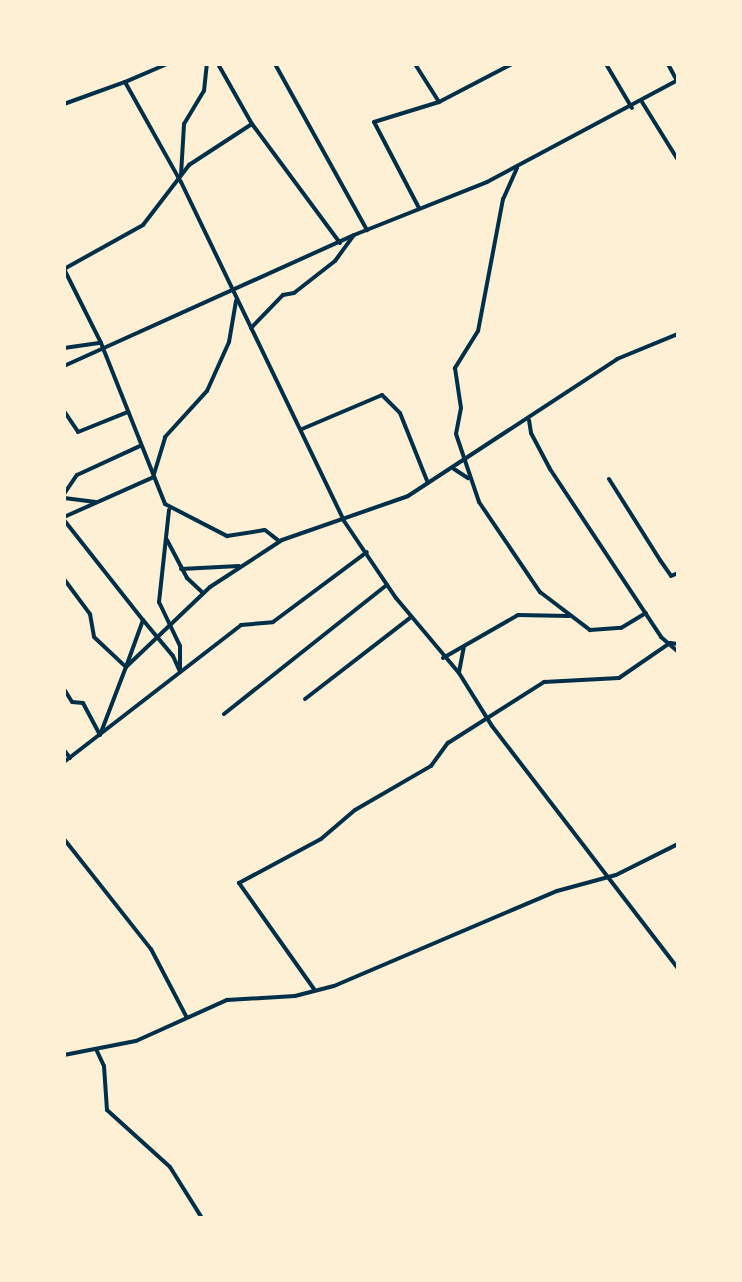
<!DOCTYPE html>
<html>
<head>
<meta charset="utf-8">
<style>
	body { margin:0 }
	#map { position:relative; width:742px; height:1282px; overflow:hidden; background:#fdf0d5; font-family:Commissioner,sans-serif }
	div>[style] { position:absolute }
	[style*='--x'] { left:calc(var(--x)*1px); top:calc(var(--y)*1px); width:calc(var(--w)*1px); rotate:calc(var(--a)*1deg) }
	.minor>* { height:4px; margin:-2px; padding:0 2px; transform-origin:2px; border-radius:2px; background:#003049 }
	span { translate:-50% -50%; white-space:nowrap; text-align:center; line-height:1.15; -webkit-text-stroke:8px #fdf0d5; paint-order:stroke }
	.frame { position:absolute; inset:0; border:66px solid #fdf0d5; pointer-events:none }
</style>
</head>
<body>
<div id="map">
	<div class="minor">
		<i style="--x:167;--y:64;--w:46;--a:156.8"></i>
		<i style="--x:125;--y:82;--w:115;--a:60.8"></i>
		<i style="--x:181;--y:182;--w:376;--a:64.3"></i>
		<i style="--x:344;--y:521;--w:93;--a:56"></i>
		<i style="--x:396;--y:598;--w:98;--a:50"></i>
		<i style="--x:459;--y:673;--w:62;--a:58.1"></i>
		<i style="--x:492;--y:726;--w:305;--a:52.5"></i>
		<i style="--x:218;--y:64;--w:69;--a:60.5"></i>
		<i style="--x:252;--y:124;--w:148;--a:53.5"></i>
		<i style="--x:275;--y:64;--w:190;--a:61"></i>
		<i style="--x:415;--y:64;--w:45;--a:57.7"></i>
		<i style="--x:606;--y:64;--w:51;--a:59.4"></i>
		<i style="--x:668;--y:64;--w:19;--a:62"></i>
		<i style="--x:642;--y:102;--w:68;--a:58.2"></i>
		<i style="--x:64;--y:104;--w:65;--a:-19.8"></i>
		<i style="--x:517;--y:168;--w:34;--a:114"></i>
		<i style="--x:503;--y:199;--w:134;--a:100.7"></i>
		<i style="--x:478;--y:331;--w:44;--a:121.9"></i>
		<i style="--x:455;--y:368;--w:40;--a:81.5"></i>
		<i style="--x:461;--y:408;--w:26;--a:101"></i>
		<i style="--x:456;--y:434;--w:72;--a:71.3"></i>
		<i style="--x:479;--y:502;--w:109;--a:55.9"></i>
		<i style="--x:540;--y:592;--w:63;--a:37.2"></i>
		<i style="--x:590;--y:630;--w:31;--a:-4"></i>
		<i style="--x:621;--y:628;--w:29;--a:-31"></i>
		<i style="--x:181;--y:175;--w:51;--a:-86.6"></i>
		<i style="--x:184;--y:124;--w:39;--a:-59"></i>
		<i style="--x:204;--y:91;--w:27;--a:-84"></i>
		<i style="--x:419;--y:208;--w:97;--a:-117.6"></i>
		<i style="--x:374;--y:122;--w:68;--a:-17.1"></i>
		<i style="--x:439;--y:102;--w:82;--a:-27.5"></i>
		<i style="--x:64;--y:269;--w:83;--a:63.4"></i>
		<i style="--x:101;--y:343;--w:173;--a:68.3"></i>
		<i style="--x:165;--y:504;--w:70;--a:27.3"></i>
		<i style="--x:227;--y:536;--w:38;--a:-9"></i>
		<i style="--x:265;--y:530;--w:18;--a:38"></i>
		<i style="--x:64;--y:269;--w:90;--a:-29.1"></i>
		<i style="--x:143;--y:225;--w:76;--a:-52.5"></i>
		<i style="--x:189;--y:165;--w:75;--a:-33.1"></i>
		<i style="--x:251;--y:328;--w:46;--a:-45.9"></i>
		<i style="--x:283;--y:295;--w:11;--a:-10"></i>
		<i style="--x:294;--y:293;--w:52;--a:-38"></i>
		<i style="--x:335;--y:261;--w:32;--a:-54"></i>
		<i style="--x:64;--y:348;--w:37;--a:-8"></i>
		<i style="--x:64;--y:366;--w:318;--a:-24.3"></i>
		<i style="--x:354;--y:235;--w:143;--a:-21.7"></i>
		<i style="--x:487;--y:182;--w:217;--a:-28.1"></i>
		<i style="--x:64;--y:411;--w:25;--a:56"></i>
		<i style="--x:78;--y:432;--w:54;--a:-21.8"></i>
		<i style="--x:529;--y:420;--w:13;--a:81"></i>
		<i style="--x:531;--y:433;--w:41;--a:62.2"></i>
		<i style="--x:550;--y:469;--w:201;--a:56.5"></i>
		<i style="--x:661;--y:637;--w:23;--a:41"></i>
		<i style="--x:302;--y:429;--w:87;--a:-23"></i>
		<i style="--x:382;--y:395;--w:25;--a:45"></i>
		<i style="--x:400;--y:413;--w:75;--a:68.2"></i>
		<i style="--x:454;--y:469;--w:17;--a:33"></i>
		<i style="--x:154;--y:474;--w:39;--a:-73"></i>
		<i style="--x:165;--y:437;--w:62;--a:-47.6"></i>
		<i style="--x:207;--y:391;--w:54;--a:-65.8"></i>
		<i style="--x:229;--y:342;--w:42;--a:-80.3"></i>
		<i style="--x:609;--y:479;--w:96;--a:57.8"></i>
		<i style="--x:660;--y:560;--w:19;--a:55"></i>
		<i style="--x:671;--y:576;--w:8;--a:-23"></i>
		<i style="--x:64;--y:494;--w:23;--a:-56"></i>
		<i style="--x:77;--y:475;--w:69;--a:-24.7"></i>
		<i style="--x:64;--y:498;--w:32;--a:7"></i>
		<i style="--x:169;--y:510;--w:93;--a:96.2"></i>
		<i style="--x:159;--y:602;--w:49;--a:64.5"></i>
		<i style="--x:180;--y:646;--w:24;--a:90"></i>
		<i style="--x:64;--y:517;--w:98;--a:-24"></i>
		<i style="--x:64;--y:520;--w:127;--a:51.7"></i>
		<i style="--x:167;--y:540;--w:43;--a:62.2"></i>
		<i style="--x:187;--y:578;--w:22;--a:43"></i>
		<i style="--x:181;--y:569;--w:58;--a:-3"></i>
		<i style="--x:64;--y:579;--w:44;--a:53.4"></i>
		<i style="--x:90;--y:614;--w:23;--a:80"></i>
		<i style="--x:94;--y:637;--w:44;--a:43.2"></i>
		<i style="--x:126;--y:667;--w:50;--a:-70.1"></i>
		<i style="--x:143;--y:620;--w:47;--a:50.2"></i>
		<i style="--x:173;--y:656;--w:17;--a:66"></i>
		<i style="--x:443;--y:658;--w:86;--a:-29.8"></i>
		<i style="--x:518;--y:615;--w:51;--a:1.1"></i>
		<i style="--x:459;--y:672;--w:25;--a:-79"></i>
		<i style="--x:64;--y:689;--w:15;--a:58"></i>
		<i style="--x:72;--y:702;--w:11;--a:5"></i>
		<i style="--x:83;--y:703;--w:36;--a:62"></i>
		<i style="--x:305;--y:699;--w:134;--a:-37.7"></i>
		<i style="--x:224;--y:714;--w:208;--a:-38.4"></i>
		<i style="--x:100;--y:735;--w:73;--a:-69.1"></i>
		<i style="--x:126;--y:667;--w:116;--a:-43.6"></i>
		<i style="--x:210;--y:587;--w:86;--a:-33.1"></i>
		<i style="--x:282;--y:540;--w:133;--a:-19.2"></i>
		<i style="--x:408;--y:496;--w:250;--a:-33.2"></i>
		<i style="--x:617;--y:359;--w:66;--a:-22.3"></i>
		<i style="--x:64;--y:750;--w:10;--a:53"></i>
		<i style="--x:64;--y:762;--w:224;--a:-37.7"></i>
		<i style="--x:241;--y:625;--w:32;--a:-5"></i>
		<i style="--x:273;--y:622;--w:117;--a:-36.7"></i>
		<i style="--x:64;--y:839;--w:140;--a:51.7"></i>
		<i style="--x:151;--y:949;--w:76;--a:62.4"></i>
		<i style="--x:314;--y:989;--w:130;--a:-125.3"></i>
		<i style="--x:239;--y:883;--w:93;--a:-28.2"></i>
		<i style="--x:321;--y:839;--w:45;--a:-40.5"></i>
		<i style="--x:355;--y:810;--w:88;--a:-30.1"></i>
		<i style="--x:431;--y:766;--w:29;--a:-54"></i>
		<i style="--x:448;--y:743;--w:114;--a:-32.4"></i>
		<i style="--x:544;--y:682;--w:75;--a:-3.1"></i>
		<i style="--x:619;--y:678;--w:62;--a:-34.5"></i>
		<i style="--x:670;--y:643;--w:8;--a:7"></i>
		<i style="--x:96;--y:1049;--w:19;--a:65"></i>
		<i style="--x:104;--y:1066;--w:44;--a:86.1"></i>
		<i style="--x:107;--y:1110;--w:85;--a:42.1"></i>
		<i style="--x:170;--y:1167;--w:60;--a:57.9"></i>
		<i style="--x:64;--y:1055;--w:73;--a:-11"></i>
		<i style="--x:136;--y:1041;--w:100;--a:-24.3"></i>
		<i style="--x:227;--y:1000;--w:68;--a:-3.4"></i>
		<i style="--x:295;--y:996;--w:40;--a:-14.4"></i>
		<i style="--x:334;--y:986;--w:242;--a:-23.1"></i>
		<i style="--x:557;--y:891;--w:61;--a:-15.2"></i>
		<i style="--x:616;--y:875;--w:69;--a:-26.6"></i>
	</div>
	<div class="frame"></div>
</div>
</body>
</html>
